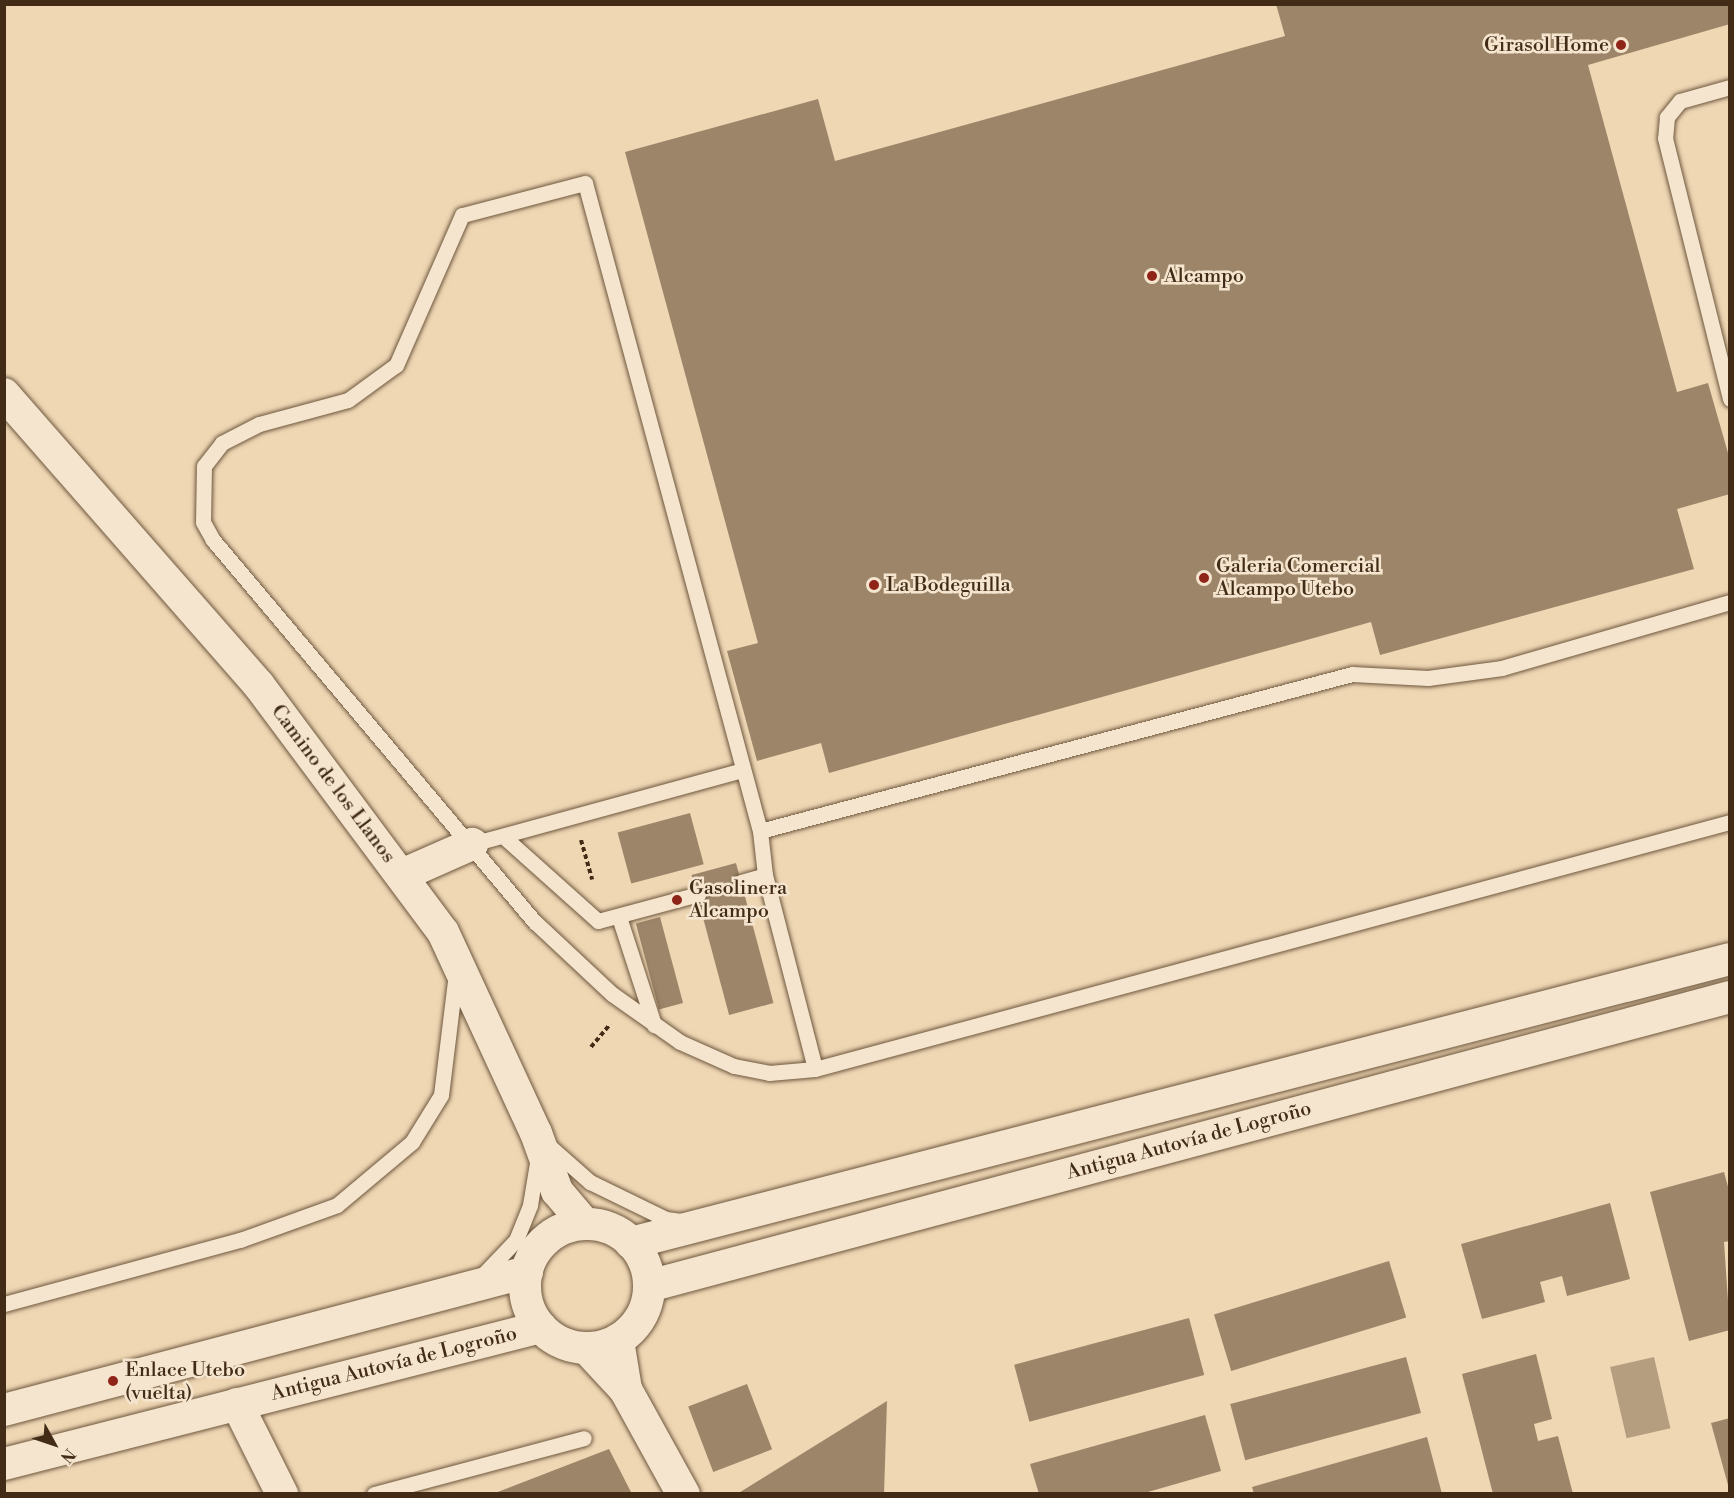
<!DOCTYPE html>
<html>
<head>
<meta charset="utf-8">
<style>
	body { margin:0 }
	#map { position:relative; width:1734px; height:1498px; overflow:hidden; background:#efd7b4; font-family:"Libre Bodoni",serif }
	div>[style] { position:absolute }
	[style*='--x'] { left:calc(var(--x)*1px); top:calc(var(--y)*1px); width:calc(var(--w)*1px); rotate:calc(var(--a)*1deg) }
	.water>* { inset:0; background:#b59d7f; transform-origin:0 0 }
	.building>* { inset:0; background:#9c8569; transform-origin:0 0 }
	.path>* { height:4px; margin-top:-2px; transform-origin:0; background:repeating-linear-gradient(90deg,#432c17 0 4.5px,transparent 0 7.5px) }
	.roads { filter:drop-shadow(0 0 2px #6e573e) drop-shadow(0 0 2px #6e573e) }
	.service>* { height:15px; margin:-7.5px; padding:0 7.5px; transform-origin:7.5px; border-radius:7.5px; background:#f5e5ce }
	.minor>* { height:32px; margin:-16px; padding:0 16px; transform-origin:16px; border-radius:16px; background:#f5e5ce }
	.minor>.ring { margin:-16px; padding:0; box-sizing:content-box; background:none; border:32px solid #f5e5ce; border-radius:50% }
	.tertiary>* { height:33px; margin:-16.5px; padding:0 16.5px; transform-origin:16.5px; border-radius:16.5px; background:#f5e5ce }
	.dots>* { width:16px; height:16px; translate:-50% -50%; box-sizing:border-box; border:3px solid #f5e5ce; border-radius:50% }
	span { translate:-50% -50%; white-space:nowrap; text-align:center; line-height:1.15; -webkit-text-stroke:5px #f5e5ce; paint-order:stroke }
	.poi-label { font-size:20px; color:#432c17 }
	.right { translate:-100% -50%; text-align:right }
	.left { translate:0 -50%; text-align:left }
	.street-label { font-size:20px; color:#432c17 }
	.frame { position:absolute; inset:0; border:6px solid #432c17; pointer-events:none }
	.north { position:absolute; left:24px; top:1414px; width:60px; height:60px; -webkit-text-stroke:4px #f5e5ce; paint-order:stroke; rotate:130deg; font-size:16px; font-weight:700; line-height:24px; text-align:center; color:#432c17 }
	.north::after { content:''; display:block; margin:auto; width:21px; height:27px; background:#432c17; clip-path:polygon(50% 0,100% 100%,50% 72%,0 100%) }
</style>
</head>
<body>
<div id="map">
	<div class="water">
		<i style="left:1654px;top:1357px;width:73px;height:45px;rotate:77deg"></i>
	</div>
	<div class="building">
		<i style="clip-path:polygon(1276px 4px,1730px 4px,1730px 24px,1588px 65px,1677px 392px,1708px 383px,1730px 460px,1730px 494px,1677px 509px,1694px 569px,1380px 655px,1371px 622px,829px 773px,821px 743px,757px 761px,727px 651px,758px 643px,625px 152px,818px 99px,835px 161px,1285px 36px)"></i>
		<i style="left:690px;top:813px;width:53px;height:75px;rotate:75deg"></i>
		<i style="left:736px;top:863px;width:145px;height:46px;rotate:75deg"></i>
		<i style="left:660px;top:917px;width:89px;height:25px;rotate:75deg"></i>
		<i style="clip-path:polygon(1724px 1172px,1730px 1194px,1730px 1241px,1724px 1242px,1730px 1330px,1689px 1341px,1650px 1192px)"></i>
		<i style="clip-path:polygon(1610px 1203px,1630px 1279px,1567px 1296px,1562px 1276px,1540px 1282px,1545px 1302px,1482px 1319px,1461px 1244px)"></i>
		<i style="left:1389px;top:1261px;width:59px;height:183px;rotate:73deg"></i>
		<i style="left:1189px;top:1318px;width:59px;height:181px;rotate:75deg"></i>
		<i style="clip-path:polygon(1536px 1354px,1552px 1419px,1534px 1424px,1538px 1441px,1558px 1436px,1573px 1494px,1493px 1494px,1462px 1374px)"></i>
		<i style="left:1406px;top:1357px;width:58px;height:182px;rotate:75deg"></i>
		<i style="left:747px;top:1384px;width:70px;height:63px;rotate:69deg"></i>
		<i style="clip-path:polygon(887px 1401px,884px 1494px,737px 1494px)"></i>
		<i style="clip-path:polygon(1205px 1415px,1221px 1471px,1141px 1494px,1039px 1494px,1030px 1464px)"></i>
		<i style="clip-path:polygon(1730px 1418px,1730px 1484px,1728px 1485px,1711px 1423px)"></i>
		<i style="clip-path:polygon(1427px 1437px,1442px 1494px,1254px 1494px,1252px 1487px)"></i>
		<i style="clip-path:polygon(609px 1449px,632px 1494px,496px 1494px,495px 1493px)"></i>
	</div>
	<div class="path">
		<i style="--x:581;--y:840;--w:41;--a:74.2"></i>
		<i style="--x:591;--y:1047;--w:30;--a:-50"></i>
	</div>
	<div class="roads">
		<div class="service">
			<i style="--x:1730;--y:87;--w:52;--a:164.4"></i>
			<i style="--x:1680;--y:101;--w:21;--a:129"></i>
			<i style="--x:1667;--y:117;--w:21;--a:95"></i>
			<i style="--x:1665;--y:138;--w:269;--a:76"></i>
			<i style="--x:1730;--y:602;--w:237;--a:163.9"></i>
			<i style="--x:1502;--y:668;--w:75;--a:172.3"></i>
			<i style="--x:1428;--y:678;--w:76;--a:-177"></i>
			<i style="--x:1352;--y:674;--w:612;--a:165.15"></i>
			<i style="--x:760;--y:831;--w:671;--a:-105.11"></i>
			<i style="--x:585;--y:183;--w:127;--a:165.4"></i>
			<i style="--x:462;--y:215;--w:164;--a:113.7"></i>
			<i style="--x:396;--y:365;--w:59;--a:143.9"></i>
			<i style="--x:348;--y:400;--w:92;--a:164.9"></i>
			<i style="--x:259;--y:424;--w:42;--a:152.8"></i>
			<i style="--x:222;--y:443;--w:29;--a:128"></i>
			<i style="--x:204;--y:466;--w:56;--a:91"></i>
			<i style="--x:203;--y:522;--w:21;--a:61"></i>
			<i style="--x:213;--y:540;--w:500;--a:49.9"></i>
			<i style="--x:535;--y:922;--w:105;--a:43.1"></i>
			<i style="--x:612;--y:994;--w:83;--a:35.2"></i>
			<i style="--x:680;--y:1042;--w:59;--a:24"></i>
			<i style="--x:734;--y:1066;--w:36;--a:11"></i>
			<i style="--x:769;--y:1073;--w:46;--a:-5"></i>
			<i style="--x:815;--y:1069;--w:948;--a:-15.11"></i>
			<i style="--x:760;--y:831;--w:44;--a:83.5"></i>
			<i style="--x:765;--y:875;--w:200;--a:75.5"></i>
			<i style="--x:504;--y:837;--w:126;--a:41.8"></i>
			<i style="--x:598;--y:921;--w:104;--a:-15.1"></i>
			<i style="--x:472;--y:844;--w:280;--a:-15.3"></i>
			<i style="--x:741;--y:882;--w:25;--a:-16"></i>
			<i style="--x:619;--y:917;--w:114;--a:72"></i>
			<i style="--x:549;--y:1146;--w:55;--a:41.3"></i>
			<i style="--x:590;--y:1182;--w:85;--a:26"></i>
			<i style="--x:666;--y:1219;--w:17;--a:7"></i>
			<i style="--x:479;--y:1279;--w:54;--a:-46.5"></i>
			<i style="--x:516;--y:1240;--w:38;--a:-68"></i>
			<i style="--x:530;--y:1205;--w:43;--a:-80.5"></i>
			<i style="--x:4;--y:1304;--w:245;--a:-15.2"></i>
			<i style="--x:240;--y:1240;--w:103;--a:-19.8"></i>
			<i style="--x:337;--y:1205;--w:98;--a:-40"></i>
			<i style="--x:412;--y:1142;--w:55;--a:-58.3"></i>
			<i style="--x:441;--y:1095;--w:123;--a:-83"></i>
			<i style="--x:374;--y:1494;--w:217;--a:-14.9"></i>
		</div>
		<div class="minor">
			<i style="--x:4;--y:394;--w:386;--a:48.8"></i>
			<i style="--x:258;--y:684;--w:309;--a:53.3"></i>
			<i style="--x:443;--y:932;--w:221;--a:65.2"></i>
			<i style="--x:536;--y:1133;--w:62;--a:70.1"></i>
			<i style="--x:557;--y:1191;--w:43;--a:49.7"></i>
			<i style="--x:402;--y:875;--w:77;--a:-23.9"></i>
			<i class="ring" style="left:525px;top:1224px;width:92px;height:92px"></i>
			<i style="--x:631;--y:1243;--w:1135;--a:-14.49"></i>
			<i style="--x:649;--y:1286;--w:1119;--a:-14.97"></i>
			<i style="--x:237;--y:1404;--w:101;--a:63.4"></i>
			<i style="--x:4;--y:1410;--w:541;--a:-14.78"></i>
			<i style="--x:4;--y:1464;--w:554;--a:-14.31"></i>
		</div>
		<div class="tertiary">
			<i style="--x:617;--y:1340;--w:50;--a:80.7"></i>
			<i style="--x:587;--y:1348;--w:56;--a:47.2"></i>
			<i style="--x:625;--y:1389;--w:120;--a:61.1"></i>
		</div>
	</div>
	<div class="dots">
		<i style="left:1621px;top:45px;background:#8f2418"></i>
		<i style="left:1152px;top:276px;background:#8f2418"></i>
		<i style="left:1204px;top:578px;background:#8f2418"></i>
		<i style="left:874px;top:585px;background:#8f2418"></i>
		<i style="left:677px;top:900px;background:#8f2418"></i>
		<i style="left:113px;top:1381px;background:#8f2418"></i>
	</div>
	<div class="poi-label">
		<span class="right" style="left:1609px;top:45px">Girasol Home</span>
		<span class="left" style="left:1164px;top:276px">Alcampo</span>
		<span class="left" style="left:1216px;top:578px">Galeria Comercial<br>Alcampo Utebo</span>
		<span class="left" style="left:886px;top:585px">La Bodeguilla</span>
		<span class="left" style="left:689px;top:900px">Gasolinera<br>Alcampo</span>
		<span class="left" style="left:125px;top:1382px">Enlace Utebo<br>(vuelta)</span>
	</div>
	<div class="street-label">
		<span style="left:333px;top:784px;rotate:53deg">Camino de los Llanos</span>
		<span style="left:1189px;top:1141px;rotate:-15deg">Antigua Autovía de Logroño</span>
		<span style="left:394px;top:1364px;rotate:-14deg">Antigua Autovía de Logroño</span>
	</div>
	<div class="frame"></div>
	<div class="north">N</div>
</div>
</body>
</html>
